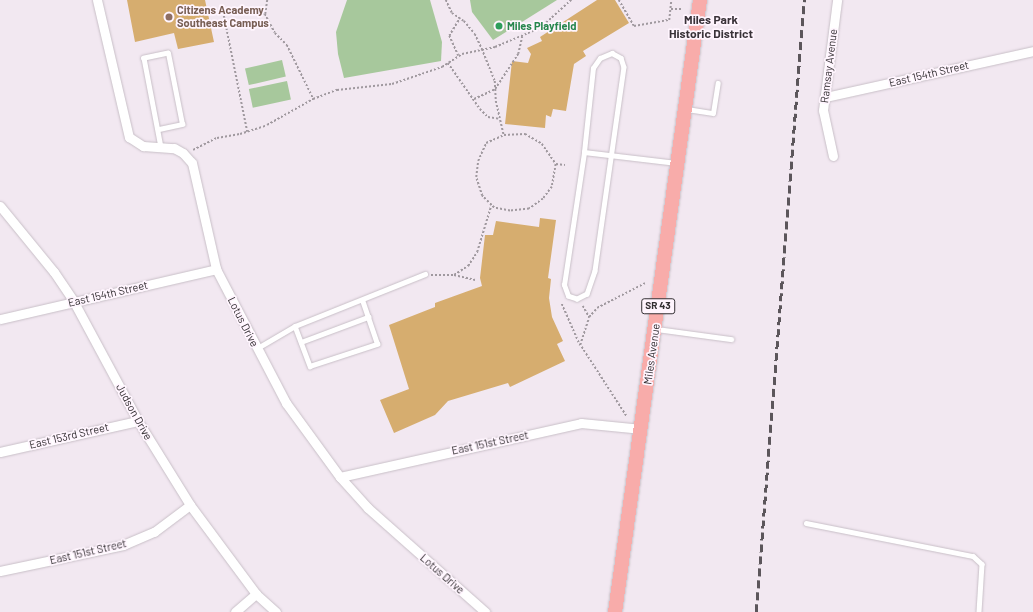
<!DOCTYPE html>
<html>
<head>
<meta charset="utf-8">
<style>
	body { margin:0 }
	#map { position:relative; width:1033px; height:612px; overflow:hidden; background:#f2e8f1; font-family:Barlow,sans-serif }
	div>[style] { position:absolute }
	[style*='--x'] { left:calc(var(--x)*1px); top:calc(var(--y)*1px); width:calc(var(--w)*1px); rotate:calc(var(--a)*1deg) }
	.green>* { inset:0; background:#a7c89c; transform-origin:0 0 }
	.building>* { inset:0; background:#d6ad6f }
	.path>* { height:1.5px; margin-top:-0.75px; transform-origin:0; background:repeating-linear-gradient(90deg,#a0999f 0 2px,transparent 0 4px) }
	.roads { filter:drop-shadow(0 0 1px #c8bfc7) drop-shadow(0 0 1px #c8bfc7) }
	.service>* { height:4.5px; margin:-2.25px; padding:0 2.25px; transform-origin:2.25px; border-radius:2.25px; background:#fff }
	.minor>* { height:9px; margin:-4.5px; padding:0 4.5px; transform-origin:4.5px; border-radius:4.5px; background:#fff }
	.primary>* { height:14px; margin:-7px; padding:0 7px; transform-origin:7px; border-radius:7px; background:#f8acaa }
	.rail>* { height:2.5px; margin-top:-1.25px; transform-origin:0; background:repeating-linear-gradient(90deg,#5c565b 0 8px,transparent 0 12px) }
	.dots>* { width:11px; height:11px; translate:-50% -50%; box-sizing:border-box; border:2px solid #fff5fe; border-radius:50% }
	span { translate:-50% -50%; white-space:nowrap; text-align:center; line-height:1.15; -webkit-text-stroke:3.5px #fff5fe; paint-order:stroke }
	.shield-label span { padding:1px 3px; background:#fff5fe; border:1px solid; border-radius:3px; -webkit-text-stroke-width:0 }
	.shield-label { font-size:10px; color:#332f32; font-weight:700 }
	.education-label { font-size:11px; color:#785e54; font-weight:700 }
	.left { translate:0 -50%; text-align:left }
	.leisure-label { font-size:11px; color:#27864d; font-weight:700 }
	.street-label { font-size:11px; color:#332f32 }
	.neighbourhood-label { font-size:12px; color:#3a3339; font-weight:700 }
</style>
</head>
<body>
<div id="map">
	<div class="green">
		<i style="clip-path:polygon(347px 0,430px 0,442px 42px,441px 61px,344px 78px,338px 54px,336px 32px)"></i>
		<i style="clip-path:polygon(470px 0,557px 0,493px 40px,472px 12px)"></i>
		<i style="left:282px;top:60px;width:17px;height:38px;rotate:77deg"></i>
		<i style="left:287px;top:81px;width:19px;height:39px;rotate:78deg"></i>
	</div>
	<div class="building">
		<i style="clip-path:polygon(127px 0,205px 0,214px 42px,178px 49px,174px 33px,135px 42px)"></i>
		<i style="clip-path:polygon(597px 0,615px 0,629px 23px,583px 51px,586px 56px,574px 64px,566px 111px,553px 109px,551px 117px,546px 115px,545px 128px,505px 124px,512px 61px,528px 63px,531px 54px,527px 48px,542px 41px,540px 37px)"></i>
		<i style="clip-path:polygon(540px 218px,556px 220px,548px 278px,551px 279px,549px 298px,552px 317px,563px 341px,557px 344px,565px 361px,510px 387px,508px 383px,448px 401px,435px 415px,394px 433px,380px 400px,409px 389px,389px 325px,435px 307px,435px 303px,482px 286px,480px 278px,485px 235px,493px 235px,496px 221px,539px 227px)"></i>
	</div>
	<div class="path">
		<i style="--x:446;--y:0;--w:14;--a:65"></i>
		<i style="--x:452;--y:13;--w:14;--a:34"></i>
		<i style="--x:464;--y:21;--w:17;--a:50"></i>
		<i style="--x:475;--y:34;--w:17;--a:65"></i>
		<i style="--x:482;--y:49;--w:35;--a:68"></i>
		<i style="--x:495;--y:81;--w:20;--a:87"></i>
		<i style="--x:496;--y:101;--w:35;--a:77"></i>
		<i style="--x:619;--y:0;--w:30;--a:60"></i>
		<i style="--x:634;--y:26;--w:36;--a:-10"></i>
		<i style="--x:669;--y:20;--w:20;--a:-84"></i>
		<i style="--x:671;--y:9;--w:11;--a:0"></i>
		<i style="--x:265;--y:14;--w:14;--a:-82"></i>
		<i style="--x:458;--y:56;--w:22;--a:-114"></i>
		<i style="--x:449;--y:36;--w:21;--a:-59"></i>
		<i style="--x:448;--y:63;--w:56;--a:55.2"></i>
		<i style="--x:480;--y:109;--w:11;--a:45"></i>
		<i style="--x:488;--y:117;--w:12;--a:9"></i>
		<i style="--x:474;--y:99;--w:23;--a:-25"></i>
		<i style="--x:495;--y:89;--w:42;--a:-56.7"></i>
		<i style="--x:518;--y:54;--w:18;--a:-77"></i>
		<i style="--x:247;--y:132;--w:121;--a:-101.4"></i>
		<i style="--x:223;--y:13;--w:27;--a:-4"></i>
		<i style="--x:250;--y:11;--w:15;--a:11"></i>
		<i style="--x:265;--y:14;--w:21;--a:62"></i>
		<i style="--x:275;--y:33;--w:17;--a:45"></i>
		<i style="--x:287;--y:45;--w:59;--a:63.9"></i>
		<i style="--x:193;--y:150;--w:27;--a:-27"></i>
		<i style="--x:217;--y:138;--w:23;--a:-10"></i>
		<i style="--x:240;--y:134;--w:28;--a:-18"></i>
		<i style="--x:267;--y:125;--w:53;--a:-29.5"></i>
		<i style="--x:313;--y:99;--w:26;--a:-21"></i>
		<i style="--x:337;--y:90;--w:55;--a:-6.2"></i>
		<i style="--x:392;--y:84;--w:53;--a:-18.8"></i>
		<i style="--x:442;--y:67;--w:24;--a:-33"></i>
		<i style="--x:462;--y:54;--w:34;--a:-12"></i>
		<i style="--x:495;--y:47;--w:49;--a:-22.9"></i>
		<i style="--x:540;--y:28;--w:42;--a:-42.1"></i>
		<i style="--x:556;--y:164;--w:23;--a:100"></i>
		<i style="--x:552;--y:187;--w:15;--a:127"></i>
		<i style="--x:543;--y:199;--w:17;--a:144"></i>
		<i style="--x:529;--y:209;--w:19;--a:174"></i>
		<i style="--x:510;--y:211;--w:16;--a:-169"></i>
		<i style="--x:494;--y:208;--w:17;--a:-135"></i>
		<i style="--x:482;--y:196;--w:20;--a:-108"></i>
		<i style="--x:476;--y:177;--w:16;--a:-83"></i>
		<i style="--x:478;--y:161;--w:20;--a:-66"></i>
		<i style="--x:486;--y:143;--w:20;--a:-24"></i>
		<i style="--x:504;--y:135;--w:21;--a:-3"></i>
		<i style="--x:525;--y:134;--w:20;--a:30"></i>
		<i style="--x:542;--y:144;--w:24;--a:55"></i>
		<i style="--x:556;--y:164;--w:9;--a:6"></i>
		<i style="--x:431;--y:275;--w:23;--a:0"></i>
		<i style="--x:454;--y:275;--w:23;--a:13"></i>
		<i style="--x:454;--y:275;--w:17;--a:-33"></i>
		<i style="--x:468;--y:266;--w:17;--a:-57"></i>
		<i style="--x:477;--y:252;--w:48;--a:-73.1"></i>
		<i style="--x:562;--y:304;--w:45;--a:66.3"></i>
		<i style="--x:583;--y:306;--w:13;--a:61"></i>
		<i style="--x:626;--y:416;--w:85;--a:-122.9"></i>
		<i style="--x:580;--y:345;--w:29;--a:-72"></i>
		<i style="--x:589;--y:317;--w:12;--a:-48"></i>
		<i style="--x:597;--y:308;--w:54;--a:-27.5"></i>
	</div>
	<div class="roads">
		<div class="service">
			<i style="--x:612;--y:53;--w:10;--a:29"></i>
			<i style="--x:621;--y:58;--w:9;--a:72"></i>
			<i style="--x:624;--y:67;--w:206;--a:98.1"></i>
			<i style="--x:595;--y:271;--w:24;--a:109"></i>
			<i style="--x:587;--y:294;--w:11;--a:153"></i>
			<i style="--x:577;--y:299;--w:9;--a:-162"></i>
			<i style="--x:568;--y:296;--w:12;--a:-110"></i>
			<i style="--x:564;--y:285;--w:134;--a:-81.4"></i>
			<i style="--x:584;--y:152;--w:84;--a:-83.9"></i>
			<i style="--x:593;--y:68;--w:12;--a:-55"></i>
			<i style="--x:600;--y:58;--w:13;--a:-23"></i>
			<i style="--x:687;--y:109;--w:26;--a:9"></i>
			<i style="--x:713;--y:113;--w:30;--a:-81"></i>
			<i style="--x:159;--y:129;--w:24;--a:-12"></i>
			<i style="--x:182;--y:124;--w:72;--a:-101.2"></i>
			<i style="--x:168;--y:53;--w:25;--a:168"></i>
			<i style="--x:144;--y:58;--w:91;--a:79.2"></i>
			<i style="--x:584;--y:152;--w:93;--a:6.8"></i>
			<i style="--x:295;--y:326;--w:43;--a:69.4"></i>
			<i style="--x:310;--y:366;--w:71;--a:-18.2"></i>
			<i style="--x:377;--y:344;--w:46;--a:-108.8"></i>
			<i style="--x:657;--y:329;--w:75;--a:7.7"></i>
			<i style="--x:301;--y:342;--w:72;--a:-20.5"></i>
			<i style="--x:256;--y:349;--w:45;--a:-30.5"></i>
			<i style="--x:295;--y:326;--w:140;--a:-21.8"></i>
			<i style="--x:806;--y:523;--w:170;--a:11.2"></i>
			<i style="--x:973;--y:556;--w:12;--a:42"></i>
			<i style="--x:982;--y:564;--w:48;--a:93.6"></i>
		</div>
		<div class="minor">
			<i style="--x:97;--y:0;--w:141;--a:76.9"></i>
			<i style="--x:129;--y:137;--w:17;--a:33"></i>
			<i style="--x:143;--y:146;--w:31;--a:4"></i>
			<i style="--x:174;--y:148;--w:10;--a:29"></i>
			<i style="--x:183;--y:153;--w:13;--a:48"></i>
			<i style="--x:192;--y:163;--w:109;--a:77.2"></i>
			<i style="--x:216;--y:269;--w:151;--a:62.4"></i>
			<i style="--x:286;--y:403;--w:92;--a:53.9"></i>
			<i style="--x:340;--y:477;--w:42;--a:47.9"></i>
			<i style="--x:368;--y:508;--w:157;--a:41.6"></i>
			<i style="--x:826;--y:97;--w:212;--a:-12.5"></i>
			<i style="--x:833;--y:156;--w:47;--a:-102.3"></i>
			<i style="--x:823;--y:110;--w:111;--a:-82.7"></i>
			<i style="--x:0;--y:206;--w:85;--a:50.7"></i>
			<i style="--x:54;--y:272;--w:36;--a:56"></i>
			<i style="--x:74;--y:302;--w:135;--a:61.7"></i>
			<i style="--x:138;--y:421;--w:99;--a:58.2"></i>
			<i style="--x:190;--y:505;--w:111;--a:53.4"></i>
			<i style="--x:256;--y:594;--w:27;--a:42"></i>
			<i style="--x:0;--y:319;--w:222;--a:-13"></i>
			<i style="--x:0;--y:452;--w:141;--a:-12.7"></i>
			<i style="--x:340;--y:477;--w:247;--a:-12.6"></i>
			<i style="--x:581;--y:423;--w:61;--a:5.6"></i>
			<i style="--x:0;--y:571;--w:126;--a:-11.9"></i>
			<i style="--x:123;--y:545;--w:34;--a:-23"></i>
			<i style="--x:154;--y:532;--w:45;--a:-36.9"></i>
			<i style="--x:235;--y:612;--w:28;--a:-41"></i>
		</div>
		<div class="primary">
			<i style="--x:615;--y:612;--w:618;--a:-82.09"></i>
		</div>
	</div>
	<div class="rail">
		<i style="--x:756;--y:612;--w:614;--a:-85.52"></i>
	</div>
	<div class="dots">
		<i style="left:169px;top:17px;background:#8d6e63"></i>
		<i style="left:499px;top:26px;background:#2e9e5b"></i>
	</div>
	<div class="shield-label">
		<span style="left:658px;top:306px">SR 43</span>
	</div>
	<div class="education-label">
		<span class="left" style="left:177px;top:17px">Citizens Academy<br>Southeast Campus</span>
	</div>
	<div class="leisure-label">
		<span class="left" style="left:507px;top:26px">Miles Playfield</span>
	</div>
	<div class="street-label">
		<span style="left:829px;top:66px;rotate:-83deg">Ramsay Avenue</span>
		<span style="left:929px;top:74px;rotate:-13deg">East 154th Street</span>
		<span style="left:108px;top:294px;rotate:-13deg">East 154th Street</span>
		<span style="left:243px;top:322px;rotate:63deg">Lotus Drive</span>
		<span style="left:652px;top:354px;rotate:-82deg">Miles Avenue</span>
		<span style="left:134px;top:412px;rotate:61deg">Judson Drive</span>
		<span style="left:69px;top:436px;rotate:-13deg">East 153rd Street</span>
		<span style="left:490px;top:443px;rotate:-12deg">East 151st Street</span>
		<span style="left:88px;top:552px;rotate:-13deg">East 151st Street</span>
		<span style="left:442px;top:574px;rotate:41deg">Lotus Drive</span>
	</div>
	<div class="neighbourhood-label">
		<span style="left:711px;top:27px">Miles Park<br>Historic District</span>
	</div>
</div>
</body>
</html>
